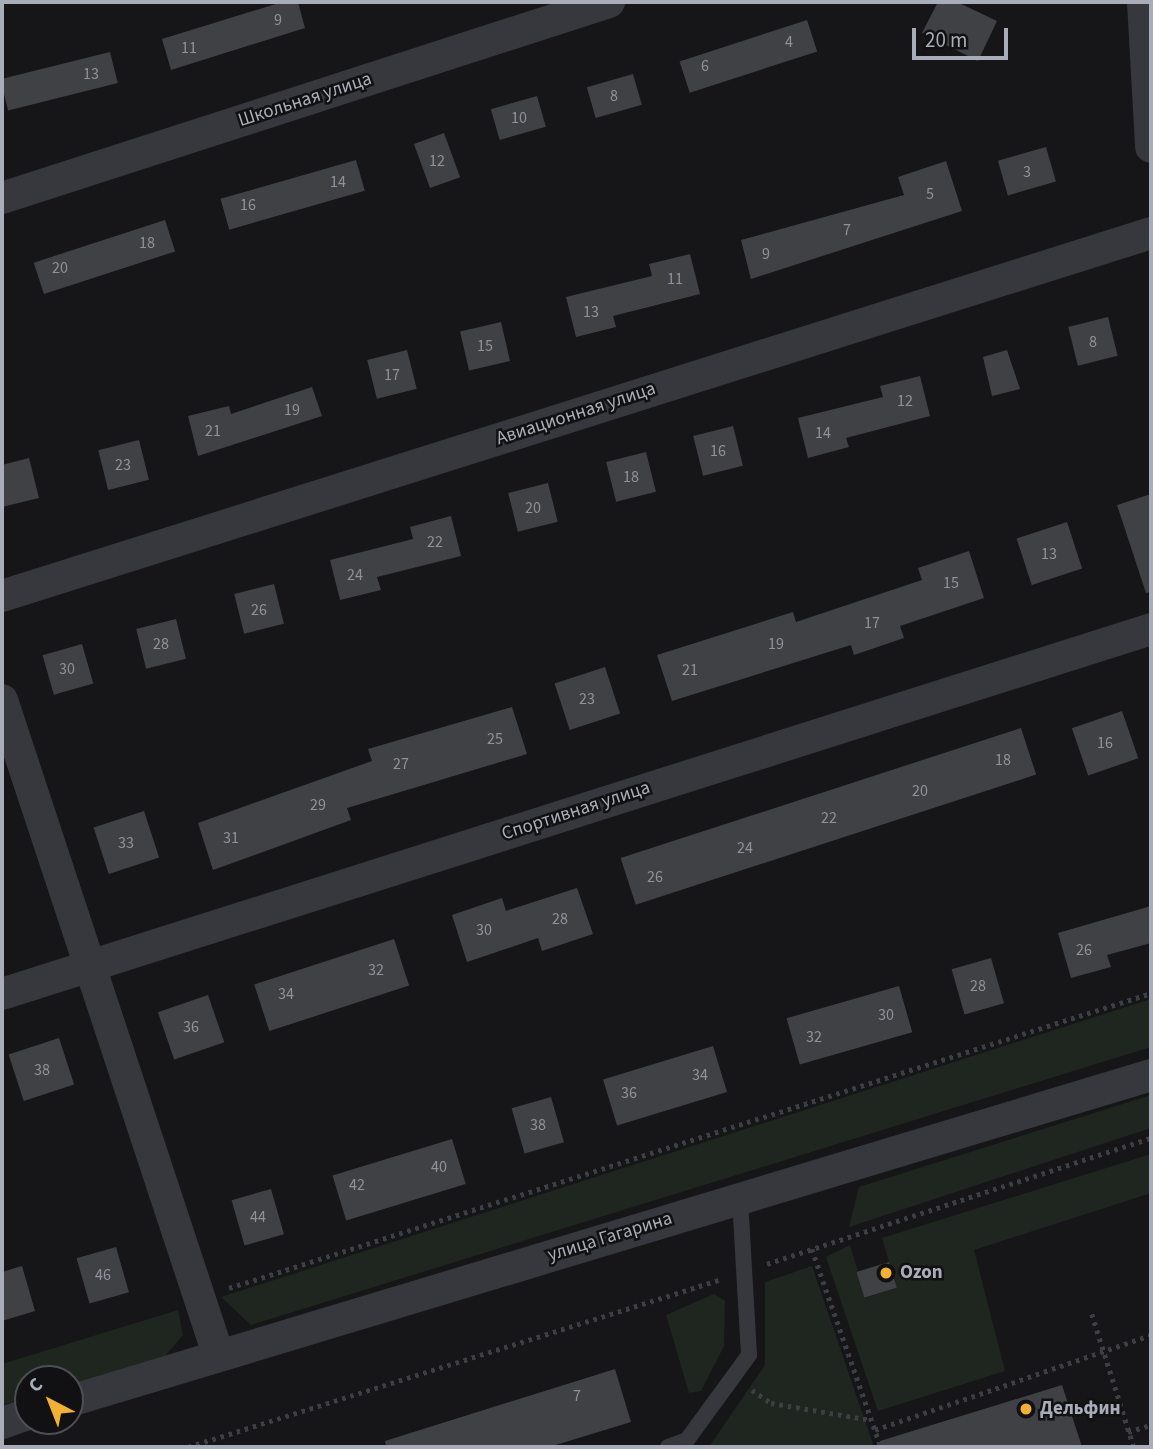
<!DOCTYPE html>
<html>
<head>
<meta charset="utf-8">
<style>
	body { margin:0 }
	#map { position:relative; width:1153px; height:1449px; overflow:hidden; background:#161618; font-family:"Source Sans 3",sans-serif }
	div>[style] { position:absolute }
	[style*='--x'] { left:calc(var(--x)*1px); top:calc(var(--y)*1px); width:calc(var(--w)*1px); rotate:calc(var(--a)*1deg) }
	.green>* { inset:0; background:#1e261f }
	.building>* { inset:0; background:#404145; transform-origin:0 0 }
	.path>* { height:4.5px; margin-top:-2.25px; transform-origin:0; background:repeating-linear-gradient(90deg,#3d3f44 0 3.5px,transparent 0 8.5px) }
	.service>* { height:16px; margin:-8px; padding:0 8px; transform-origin:8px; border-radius:8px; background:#37383d }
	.minor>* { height:32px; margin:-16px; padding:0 16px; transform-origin:16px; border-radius:16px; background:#37383d }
	.dots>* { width:19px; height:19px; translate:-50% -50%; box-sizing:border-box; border:4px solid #111113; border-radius:50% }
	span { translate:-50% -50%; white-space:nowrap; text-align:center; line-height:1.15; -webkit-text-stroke:5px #111113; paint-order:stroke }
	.number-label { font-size:16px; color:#8e929b }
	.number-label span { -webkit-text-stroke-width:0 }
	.street-label { font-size:19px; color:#a8adb8 }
	.poi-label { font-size:19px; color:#a8adb8; font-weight:700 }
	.left { translate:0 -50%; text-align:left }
	.frame { position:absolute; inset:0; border:4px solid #a8adb8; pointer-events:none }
	.north { position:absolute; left:14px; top:1365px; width:70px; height:70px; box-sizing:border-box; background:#111113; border:2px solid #4d4f55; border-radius:50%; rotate:318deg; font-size:19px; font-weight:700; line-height:28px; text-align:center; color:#a8adb8 }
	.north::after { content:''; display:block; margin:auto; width:24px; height:32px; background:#f2b134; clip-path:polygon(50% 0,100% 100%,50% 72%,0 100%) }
	.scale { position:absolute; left:912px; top:28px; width:96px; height:32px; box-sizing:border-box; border:4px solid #a8adb8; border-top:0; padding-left:9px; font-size:21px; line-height:24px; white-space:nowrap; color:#a8adb8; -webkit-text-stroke:5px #111113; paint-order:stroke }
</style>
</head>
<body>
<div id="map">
	<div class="green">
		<i style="clip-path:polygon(1151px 999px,1151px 1047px,251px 1325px,221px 1297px)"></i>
		<i style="clip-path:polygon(1151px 1095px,1151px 1128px,849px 1227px,859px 1187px)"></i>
		<i style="clip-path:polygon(1151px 1154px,1151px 1193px,974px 1250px,1005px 1371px,878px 1411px,826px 1257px,850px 1245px,866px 1298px,897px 1288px,882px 1238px)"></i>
		<i style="clip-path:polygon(812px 1266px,874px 1447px,709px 1447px,765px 1365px,765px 1282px)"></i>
		<i style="clip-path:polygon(714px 1294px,725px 1301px,724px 1346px,701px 1391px,689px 1393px,666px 1315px)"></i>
		<i style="clip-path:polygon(178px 1310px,183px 1335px,165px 1356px,70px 1385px,70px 1379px,28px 1379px,28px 1397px,2px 1405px,2px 1364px)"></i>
	</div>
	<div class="building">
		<i style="clip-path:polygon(282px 2px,298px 2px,305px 28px,171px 70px,162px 39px)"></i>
		<i style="clip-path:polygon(938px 2px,957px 2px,997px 21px,978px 61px,922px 33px)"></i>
		<i style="left:807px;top:20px;width:33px;height:134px;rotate:72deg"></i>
		<i style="left:110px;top:52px;width:32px;height:113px;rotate:76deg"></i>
		<i style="left:633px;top:74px;width:32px;height:48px;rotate:74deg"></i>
		<i style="left:537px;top:96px;width:32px;height:48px;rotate:74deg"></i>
		<i style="left:444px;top:133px;width:47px;height:32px;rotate:70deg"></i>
		<i style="left:1046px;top:147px;width:36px;height:50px;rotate:74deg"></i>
		<i style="left:356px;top:160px;width:32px;height:141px;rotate:74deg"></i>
		<i style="clip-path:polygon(946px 161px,962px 211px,751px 279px,741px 240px,904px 195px,898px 177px)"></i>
		<i style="left:165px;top:220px;width:33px;height:138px;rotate:72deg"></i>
		<i style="clip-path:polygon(690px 254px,700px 294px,613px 316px,616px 327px,576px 337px,566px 297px,652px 276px,649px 264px)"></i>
		<i style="left:1108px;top:317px;width:40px;height:41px;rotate:76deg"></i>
		<i style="left:501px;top:322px;width:40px;height:42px;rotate:77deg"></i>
		<i style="left:407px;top:350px;width:40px;height:41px;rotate:76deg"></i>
		<i style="clip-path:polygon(1007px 350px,1020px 389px,992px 396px,983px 357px)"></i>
		<i style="clip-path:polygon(920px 376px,930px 416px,846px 438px,849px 447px,808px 458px,798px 418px,883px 397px,880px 386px)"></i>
		<i style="clip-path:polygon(312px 387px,322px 416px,198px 456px,188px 416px,229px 406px,231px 414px)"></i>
		<i style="left:733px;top:426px;width:41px;height:41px;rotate:76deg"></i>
		<i style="left:139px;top:440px;width:41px;height:42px;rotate:76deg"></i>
		<i style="left:646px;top:452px;width:41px;height:41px;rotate:76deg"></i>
		<i style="clip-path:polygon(29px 458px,39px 498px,2px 507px,2px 465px)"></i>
		<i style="left:548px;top:483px;width:40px;height:41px;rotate:76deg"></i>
		<i style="clip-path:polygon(1151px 494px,1151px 592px,1146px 593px,1117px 505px)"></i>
		<i style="clip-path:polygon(451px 516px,461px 556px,377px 577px,381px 590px,340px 600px,330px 560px,413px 539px,410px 527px)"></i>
		<i style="left:1067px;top:522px;width:49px;height:53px;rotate:72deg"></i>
		<i style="clip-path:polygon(969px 551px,984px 598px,900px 626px,904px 638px,854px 655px,851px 645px,672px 701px,657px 655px,793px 612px,796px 622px,922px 580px,918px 568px)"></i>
		<i style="left:274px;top:584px;width:41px;height:41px;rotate:76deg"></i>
		<i style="left:176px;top:619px;width:41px;height:41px;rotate:76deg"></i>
		<i style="left:82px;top:644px;width:41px;height:41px;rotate:74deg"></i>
		<i style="left:605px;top:667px;width:49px;height:53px;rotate:72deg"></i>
		<i style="clip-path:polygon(512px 707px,527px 754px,347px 808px,351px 820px,213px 870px,198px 823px,372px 761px,368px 749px)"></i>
		<i style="left:1122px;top:711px;width:50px;height:53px;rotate:71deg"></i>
		<i style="left:1021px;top:728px;width:49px;height:421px;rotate:72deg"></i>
		<i style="left:144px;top:811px;width:49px;height:53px;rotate:72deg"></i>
		<i style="clip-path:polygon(577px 888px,593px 934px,542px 951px,538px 938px,467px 962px,452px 915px,502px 898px,506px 911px)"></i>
		<i style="clip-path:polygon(1151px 906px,1151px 943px,1107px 955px,1111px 967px,1071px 978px,1058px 933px)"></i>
		<i style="left:394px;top:939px;width:49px;height:147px;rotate:72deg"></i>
		<i style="left:991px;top:958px;width:47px;height:41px;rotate:74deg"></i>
		<i style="left:899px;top:986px;width:48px;height:117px;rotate:74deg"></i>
		<i style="left:208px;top:995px;width:50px;height:53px;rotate:71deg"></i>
		<i style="left:59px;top:1038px;width:49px;height:53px;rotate:72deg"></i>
		<i style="left:713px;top:1046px;width:48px;height:115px;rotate:73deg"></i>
		<i style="left:551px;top:1097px;width:47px;height:41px;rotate:74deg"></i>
		<i style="left:452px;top:1139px;width:47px;height:125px;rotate:73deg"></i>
		<i style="left:271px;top:1189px;width:47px;height:41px;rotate:74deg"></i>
		<i style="left:116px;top:1247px;width:47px;height:41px;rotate:74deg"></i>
		<i style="left:889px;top:1262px;width:27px;height:34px;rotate:73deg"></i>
		<i style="clip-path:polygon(22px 1266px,35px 1311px,2px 1321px,2px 1272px)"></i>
		<i style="clip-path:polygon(615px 1369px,631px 1422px,549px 1447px,386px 1447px,385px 1441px)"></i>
		<i style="clip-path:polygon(1062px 1385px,1082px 1447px,881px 1447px,880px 1441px)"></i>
	</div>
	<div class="path">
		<i style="--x:812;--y:1249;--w:210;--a:70.8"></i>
		<i style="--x:767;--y:1264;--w:404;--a:-18.2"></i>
		<i style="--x:229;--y:1288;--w:968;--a:-17.74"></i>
		<i style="--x:1092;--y:1314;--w:139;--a:72.5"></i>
		<i style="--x:752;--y:1390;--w:23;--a:34"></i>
		<i style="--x:771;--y:1403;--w:101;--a:9.6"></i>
		<i style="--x:875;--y:1430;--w:292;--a:-19"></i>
		<i style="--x:1128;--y:1432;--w:24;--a:-17"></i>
		<i style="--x:188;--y:1447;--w:560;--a:-17.46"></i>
	</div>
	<div class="service">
		<i style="--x:668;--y:1447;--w:20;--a:-20"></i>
		<i style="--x:687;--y:1440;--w:105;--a:-53.9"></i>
		<i style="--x:749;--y:1355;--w:156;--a:-93.3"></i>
	</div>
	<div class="minor">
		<i style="--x:1143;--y:2;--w:145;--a:86.8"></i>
		<i style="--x:2;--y:198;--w:638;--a:-17.9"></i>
		<i style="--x:2;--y:596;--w:1205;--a:-17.53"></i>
		<i style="--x:2;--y:700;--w:689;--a:71.72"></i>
		<i style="--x:2;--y:994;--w:1206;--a:-17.62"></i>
		<i style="--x:70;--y:1401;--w:1129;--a:-16.78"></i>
		<i style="--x:2;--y:1423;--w:28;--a:-19"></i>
	</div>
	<div class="dots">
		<i style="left:886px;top:1273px;background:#f2b134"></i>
		<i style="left:1026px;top:1409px;background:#f2b134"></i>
	</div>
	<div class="number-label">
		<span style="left:278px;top:20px">9</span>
		<span style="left:789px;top:42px">4</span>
		<span style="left:189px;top:48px">11</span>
		<span style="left:705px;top:66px">6</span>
		<span style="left:91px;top:74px">13</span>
		<span style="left:614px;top:96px">8</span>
		<span style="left:519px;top:118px">10</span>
		<span style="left:437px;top:161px">12</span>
		<span style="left:1027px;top:172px">3</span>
		<span style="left:338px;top:182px">14</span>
		<span style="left:930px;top:194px">5</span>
		<span style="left:248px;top:205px">16</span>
		<span style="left:847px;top:230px">7</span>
		<span style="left:147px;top:243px">18</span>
		<span style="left:766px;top:254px">9</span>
		<span style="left:60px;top:268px">20</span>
		<span style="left:675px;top:279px">11</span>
		<span style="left:591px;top:312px">13</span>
		<span style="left:1093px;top:342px">8</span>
		<span style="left:485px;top:346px">15</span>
		<span style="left:392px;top:375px">17</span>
		<span style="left:905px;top:401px">12</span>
		<span style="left:292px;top:410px">19</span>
		<span style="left:213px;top:431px">21</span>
		<span style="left:823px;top:433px">14</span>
		<span style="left:718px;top:451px">16</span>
		<span style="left:123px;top:465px">23</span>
		<span style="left:631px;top:477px">18</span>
		<span style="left:533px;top:508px">20</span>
		<span style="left:435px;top:542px">22</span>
		<span style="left:1049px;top:554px">13</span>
		<span style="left:355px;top:575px">24</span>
		<span style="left:951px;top:583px">15</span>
		<span style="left:259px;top:610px">26</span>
		<span style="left:872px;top:623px">17</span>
		<span style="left:161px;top:644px">28</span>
		<span style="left:776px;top:644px">19</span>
		<span style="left:67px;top:669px">30</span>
		<span style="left:690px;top:670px">21</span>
		<span style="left:587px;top:699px">23</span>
		<span style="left:495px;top:739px">25</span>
		<span style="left:1105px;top:743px">16</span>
		<span style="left:1003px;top:760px">18</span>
		<span style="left:401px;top:764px">27</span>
		<span style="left:920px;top:791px">20</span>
		<span style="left:318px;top:805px">29</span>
		<span style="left:829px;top:818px">22</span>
		<span style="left:231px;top:838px">31</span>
		<span style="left:126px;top:843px">33</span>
		<span style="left:745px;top:848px">24</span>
		<span style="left:655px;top:877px">26</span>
		<span style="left:560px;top:919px">28</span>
		<span style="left:484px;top:930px">30</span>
		<span style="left:1084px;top:950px">26</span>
		<span style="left:376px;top:970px">32</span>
		<span style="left:978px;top:986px">28</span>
		<span style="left:286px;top:994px">34</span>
		<span style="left:886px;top:1015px">30</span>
		<span style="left:191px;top:1027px">36</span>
		<span style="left:814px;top:1037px">32</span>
		<span style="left:42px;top:1070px">38</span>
		<span style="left:700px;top:1075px">34</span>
		<span style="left:629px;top:1093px">36</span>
		<span style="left:538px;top:1125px">38</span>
		<span style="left:439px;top:1167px">40</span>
		<span style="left:357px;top:1185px">42</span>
		<span style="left:258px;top:1217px">44</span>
		<span style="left:103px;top:1275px">46</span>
		<span style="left:577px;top:1396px">7</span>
	</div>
	<div class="street-label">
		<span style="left:305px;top:100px;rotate:-18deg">Школьная улица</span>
		<span style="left:576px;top:414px;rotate:-18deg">Авиационная улица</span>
		<span style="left:576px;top:811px;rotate:-18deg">Спортивная улица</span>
		<span style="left:610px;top:1237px;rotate:-17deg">улица Гагарина</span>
	</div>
	<div class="poi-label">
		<span class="left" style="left:900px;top:1273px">Ozon</span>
		<span class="left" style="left:1040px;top:1409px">Дельфин</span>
	</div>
	<div class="frame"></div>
	<div class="north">С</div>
	<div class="scale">20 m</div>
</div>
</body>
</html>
